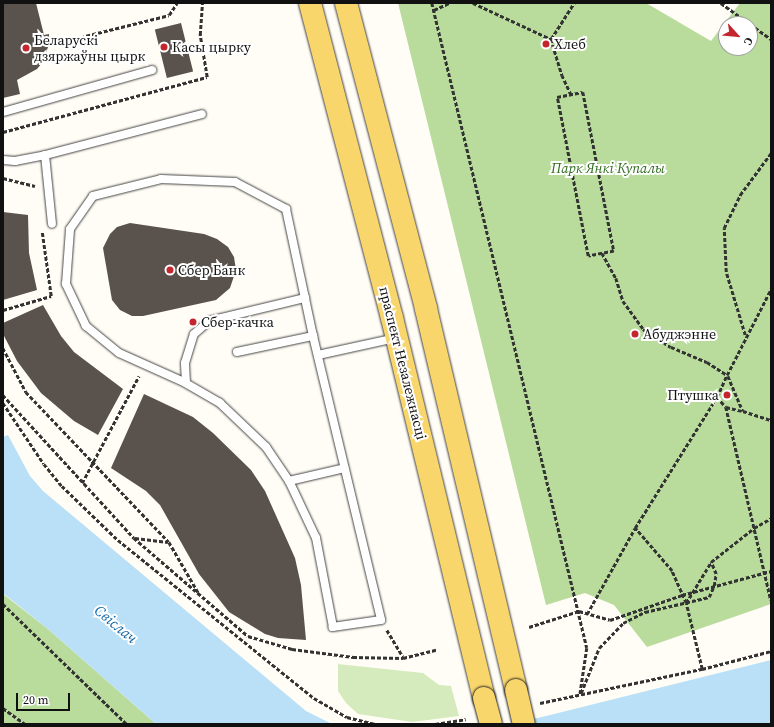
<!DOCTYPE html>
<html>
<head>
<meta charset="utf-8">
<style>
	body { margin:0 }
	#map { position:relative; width:774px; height:727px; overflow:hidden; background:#fffdf5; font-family:"Source Serif 4",serif }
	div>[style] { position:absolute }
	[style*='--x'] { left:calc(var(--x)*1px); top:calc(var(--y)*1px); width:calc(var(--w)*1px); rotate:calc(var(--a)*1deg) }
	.green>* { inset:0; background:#d5ebbd }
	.forest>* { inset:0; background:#b9dc9c }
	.water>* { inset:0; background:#b9e0f7 }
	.building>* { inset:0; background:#5a524d; transform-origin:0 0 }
	.path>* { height:2.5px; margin-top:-1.25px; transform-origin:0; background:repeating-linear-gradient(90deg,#333 0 4px,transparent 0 6px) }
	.roads { filter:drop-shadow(0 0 1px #444) drop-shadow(0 0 1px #444) }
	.service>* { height:8px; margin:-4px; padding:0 4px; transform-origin:4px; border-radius:4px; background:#fff }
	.primary>* { height:22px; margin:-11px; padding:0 11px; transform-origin:11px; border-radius:11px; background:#f9d66b }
	.bridges { filter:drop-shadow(0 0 1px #222) drop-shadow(0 0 1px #222) }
	.primary-bridge>* { height:22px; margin:-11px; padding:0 11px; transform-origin:11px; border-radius:11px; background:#f9d66b }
	.dots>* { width:11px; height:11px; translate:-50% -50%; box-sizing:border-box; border:2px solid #fff; border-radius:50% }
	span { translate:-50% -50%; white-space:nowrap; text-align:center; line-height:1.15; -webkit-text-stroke:4px #fff; paint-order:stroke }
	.poi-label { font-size:14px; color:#111 }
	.left { translate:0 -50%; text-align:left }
	.right { translate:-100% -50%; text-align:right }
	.park-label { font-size:14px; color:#2f6b1f; font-style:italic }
	.street-label { font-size:14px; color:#111 }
	.water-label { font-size:15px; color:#1768a6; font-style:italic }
	.frame { position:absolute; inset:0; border:4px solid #111; pointer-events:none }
	.north { position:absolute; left:718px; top:16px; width:40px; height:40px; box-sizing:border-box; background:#fff; border:1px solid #a0a0a0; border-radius:50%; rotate:117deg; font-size:11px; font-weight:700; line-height:16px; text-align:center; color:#111 }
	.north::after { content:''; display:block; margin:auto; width:14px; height:18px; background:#c4262e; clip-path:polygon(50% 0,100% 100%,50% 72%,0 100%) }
	.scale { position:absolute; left:16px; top:693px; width:54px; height:18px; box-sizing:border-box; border:2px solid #111; border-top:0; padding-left:5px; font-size:12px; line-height:14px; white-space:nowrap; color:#111; -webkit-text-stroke:3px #fff; paint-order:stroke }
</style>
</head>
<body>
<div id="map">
	<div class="green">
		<i style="clip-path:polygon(338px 664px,423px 673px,439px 685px,451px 686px,459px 716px,412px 722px,358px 714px,346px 703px,338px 691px)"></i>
	</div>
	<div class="forest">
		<i style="clip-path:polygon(evenodd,398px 3px,646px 3px,711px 41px,740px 3px,771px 3px,771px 604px,647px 647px,614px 605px,585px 593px,546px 605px,398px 3px,726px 24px,750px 24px,750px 48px,726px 48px,726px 24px)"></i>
		<i style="clip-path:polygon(3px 594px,48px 629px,156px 724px,3px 724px)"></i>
	</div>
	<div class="water">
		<i style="clip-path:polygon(8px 435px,30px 476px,43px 491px,306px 711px,332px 724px,156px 724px,48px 629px,4px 594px,3px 437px)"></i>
		<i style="clip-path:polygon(771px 660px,771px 724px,512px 724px,550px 715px)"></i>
	</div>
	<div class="building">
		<i style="clip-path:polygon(3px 3px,36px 3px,44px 35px,49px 34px,49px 44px,43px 62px,37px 69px,17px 80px,20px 94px,3px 98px)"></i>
		<i style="left:181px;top:23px;width:50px;height:27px;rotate:76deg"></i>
		<i style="clip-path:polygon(3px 212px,28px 215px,29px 253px,37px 290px,3px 300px)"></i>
		<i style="clip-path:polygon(130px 223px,204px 234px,217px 239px,228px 247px,234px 257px,236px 270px,230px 288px,216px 300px,143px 316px,132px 316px,120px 310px,112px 300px,103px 248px,110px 234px,117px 227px)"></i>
		<i style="clip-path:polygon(43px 305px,61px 336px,74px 352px,123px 389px,98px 435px,74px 421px,41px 393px,17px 361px,3px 334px,3px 323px)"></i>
		<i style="clip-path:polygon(144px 394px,193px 417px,213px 433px,251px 470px,265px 491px,295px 558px,301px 585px,306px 640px,278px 638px,265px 634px,229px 612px,199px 574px,160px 505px,146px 491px,111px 468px)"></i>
	</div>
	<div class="path">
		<i style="--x:432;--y:3;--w:663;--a:76.49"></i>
		<i style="--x:587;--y:648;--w:48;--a:98.5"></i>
		<i style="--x:473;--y:3;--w:86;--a:24.8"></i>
		<i style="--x:551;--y:39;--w:38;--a:73"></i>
		<i style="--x:562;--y:75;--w:21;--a:65"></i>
		<i style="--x:721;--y:3;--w:62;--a:35.8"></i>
		<i style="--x:434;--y:10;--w:17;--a:-25"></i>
		<i style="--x:551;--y:39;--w:43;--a:-57.4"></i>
		<i style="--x:57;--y:43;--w:115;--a:-14"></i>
		<i style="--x:169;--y:15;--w:14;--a:-56"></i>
		<i style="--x:583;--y:92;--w:162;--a:79"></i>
		<i style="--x:614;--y:251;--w:26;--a:169"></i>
		<i style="--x:588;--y:256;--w:162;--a:-101"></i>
		<i style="--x:557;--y:97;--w:26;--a:-11"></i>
		<i style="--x:3;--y:132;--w:211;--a:-15.1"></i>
		<i style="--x:207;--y:77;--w:43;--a:-99.5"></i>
		<i style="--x:200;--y:35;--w:32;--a:-86"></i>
		<i style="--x:3;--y:178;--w:33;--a:14"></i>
		<i style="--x:602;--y:253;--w:29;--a:61"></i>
		<i style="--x:616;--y:278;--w:24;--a:73"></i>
		<i style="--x:623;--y:301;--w:34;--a:54"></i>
		<i style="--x:643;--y:329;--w:33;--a:33"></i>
		<i style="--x:671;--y:347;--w:39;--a:23"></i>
		<i style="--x:707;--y:362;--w:24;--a:33"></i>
		<i style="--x:727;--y:375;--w:97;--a:-62.9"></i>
		<i style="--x:3;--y:310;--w:50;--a:-16.3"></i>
		<i style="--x:51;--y:296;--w:65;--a:-98"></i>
		<i style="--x:745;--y:335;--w:66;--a:-106.8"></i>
		<i style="--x:726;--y:272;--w:44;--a:-92.6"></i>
		<i style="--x:724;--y:228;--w:37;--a:-64"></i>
		<i style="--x:740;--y:195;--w:52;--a:-53.6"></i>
		<i style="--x:3;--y:348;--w:50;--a:62.4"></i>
		<i style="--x:26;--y:392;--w:207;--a:46.4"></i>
		<i style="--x:169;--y:542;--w:58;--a:59.9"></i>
		<i style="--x:728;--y:376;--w:38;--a:67"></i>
		<i style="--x:743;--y:411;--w:29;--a:18"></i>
		<i style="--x:3;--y:395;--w:194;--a:47.5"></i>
		<i style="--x:134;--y:538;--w:150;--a:40.7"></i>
		<i style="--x:248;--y:636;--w:46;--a:16.5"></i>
		<i style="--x:292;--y:649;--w:62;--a:7.5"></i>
		<i style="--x:353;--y:657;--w:50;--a:1.1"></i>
		<i style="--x:403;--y:658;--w:34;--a:-14"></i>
		<i style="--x:717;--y:397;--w:13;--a:48"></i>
		<i style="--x:726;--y:407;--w:198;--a:76.9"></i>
		<i style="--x:3;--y:403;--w:73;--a:56.1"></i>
		<i style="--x:44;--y:464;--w:28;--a:51"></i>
		<i style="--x:62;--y:486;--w:78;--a:44"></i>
		<i style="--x:118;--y:540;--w:252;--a:38.9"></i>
		<i style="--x:314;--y:698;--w:38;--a:30"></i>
		<i style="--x:347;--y:717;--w:30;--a:14"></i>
		<i style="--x:726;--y:407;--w:16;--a:14"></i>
		<i style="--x:82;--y:483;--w:121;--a:-62"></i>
		<i style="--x:135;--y:538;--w:33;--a:7"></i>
		<i style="--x:686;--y:603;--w:48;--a:-58.6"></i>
		<i style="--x:711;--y:562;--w:55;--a:-38.3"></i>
		<i style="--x:754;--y:528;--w:20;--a:-30"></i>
		<i style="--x:3;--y:604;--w:173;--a:44.1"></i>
		<i style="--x:587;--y:614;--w:98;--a:-60.8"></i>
		<i style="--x:529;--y:627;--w:52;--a:-17.7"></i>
		<i style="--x:579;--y:611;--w:32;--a:16"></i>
		<i style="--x:610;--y:620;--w:76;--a:-19.1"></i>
		<i style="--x:682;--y:595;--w:92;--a:-15.1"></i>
		<i style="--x:387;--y:630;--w:31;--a:59"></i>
		<i style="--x:702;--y:669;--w:68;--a:-103.6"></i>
		<i style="--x:686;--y:603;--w:35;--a:-114"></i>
		<i style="--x:672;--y:571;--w:57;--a:-130.7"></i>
		<i style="--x:635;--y:528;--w:155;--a:-58"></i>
		<i style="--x:717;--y:397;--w:24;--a:-66"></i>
		<i style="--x:581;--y:693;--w:48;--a:-68.2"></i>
		<i style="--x:599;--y:648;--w:35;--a:-46"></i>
		<i style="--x:623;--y:623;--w:25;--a:-27"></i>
		<i style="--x:645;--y:612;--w:66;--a:-13.2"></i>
		<i style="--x:709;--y:597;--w:12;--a:-66"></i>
		<i style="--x:714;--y:586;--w:12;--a:-81"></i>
		<i style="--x:716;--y:574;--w:13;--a:-113"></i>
		<i style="--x:540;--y:703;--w:166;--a:-11.9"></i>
		<i style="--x:702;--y:669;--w:71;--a:-14.6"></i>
		<i style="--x:3;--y:708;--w:27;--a:36"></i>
		<i style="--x:435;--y:724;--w:31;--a:-9"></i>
	</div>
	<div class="roads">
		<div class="service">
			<i style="--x:3;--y:112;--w:155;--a:-15.7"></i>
			<i style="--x:45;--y:155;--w:69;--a:84.2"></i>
			<i style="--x:3;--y:160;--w:12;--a:5"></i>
			<i style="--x:15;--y:161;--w:31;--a:-11"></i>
			<i style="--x:45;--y:155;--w:162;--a:-14.6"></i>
			<i style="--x:237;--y:352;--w:78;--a:-11.9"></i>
			<i style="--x:318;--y:355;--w:79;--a:-12.4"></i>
			<i style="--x:186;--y:383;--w:73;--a:-155.9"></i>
			<i style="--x:119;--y:353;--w:43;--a:-140.7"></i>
			<i style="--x:86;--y:326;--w:47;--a:-115.5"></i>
			<i style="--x:66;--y:284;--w:55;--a:-85.8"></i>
			<i style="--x:70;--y:229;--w:40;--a:-55.1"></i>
			<i style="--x:93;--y:196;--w:70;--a:-14"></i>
			<i style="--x:161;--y:179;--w:74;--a:2.3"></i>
			<i style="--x:235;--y:182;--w:58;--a:27.9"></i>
			<i style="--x:286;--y:209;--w:130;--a:78"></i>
			<i style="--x:313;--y:336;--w:292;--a:76.5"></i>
			<i style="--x:381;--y:620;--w:49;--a:171.7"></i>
			<i style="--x:333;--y:627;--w:91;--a:-100.8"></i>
			<i style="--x:316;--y:538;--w:63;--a:-115.3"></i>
			<i style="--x:289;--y:481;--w:41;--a:-124.1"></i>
			<i style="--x:266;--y:447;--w:64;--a:-136.3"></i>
			<i style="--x:220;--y:403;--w:39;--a:-150"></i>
			<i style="--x:186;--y:383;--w:20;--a:-93"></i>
			<i style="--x:185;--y:363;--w:30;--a:-73"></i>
			<i style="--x:194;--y:334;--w:20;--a:-41"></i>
			<i style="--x:209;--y:321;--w:99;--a:-13.5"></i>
			<i style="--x:289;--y:481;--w:57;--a:-13.1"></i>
		</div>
		<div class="primary">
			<i style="--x:310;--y:3;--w:325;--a:75.4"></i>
			<i style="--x:392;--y:318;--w:391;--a:76.4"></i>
			<i style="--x:346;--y:3;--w:316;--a:75.3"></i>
			<i style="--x:426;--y:309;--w:391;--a:76.7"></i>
		</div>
	</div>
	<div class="bridges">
		<div class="primary-bridge">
			<i style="--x:516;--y:690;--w:35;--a:77"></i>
			<i style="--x:484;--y:698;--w:27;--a:75"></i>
		</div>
	</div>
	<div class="dots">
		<i style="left:546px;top:44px;background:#c4262e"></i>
		<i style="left:164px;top:47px;background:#c4262e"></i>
		<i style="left:26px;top:48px;background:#c4262e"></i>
		<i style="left:170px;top:270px;background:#c4262e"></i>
		<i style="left:193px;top:322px;background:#c4262e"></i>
		<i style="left:635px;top:334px;background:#c4262e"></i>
		<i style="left:727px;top:395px;background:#c4262e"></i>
	</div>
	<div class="poi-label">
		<span class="left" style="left:34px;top:48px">Беларускі<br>дзяржаўны цырк</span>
		<span class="left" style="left:554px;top:44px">Хлеб</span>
		<span class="left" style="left:172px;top:47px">Касы цырку</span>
		<span class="left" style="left:178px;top:270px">Сбер Банк</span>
		<span class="left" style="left:201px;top:322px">Сбер-качка</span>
		<span class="left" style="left:643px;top:334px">Абуджэнне</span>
		<span class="right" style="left:719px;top:395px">Птушка</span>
	</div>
	<div class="park-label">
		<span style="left:608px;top:168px">Парк Янкі Купалы</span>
	</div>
	<div class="street-label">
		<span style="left:403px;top:363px;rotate:76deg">праспект Незалежнасці</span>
	</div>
	<div class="water-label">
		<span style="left:116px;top:624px;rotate:40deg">Свіслач</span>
	</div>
	<div class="frame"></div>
	<div class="north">С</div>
	<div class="scale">20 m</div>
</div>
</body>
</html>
